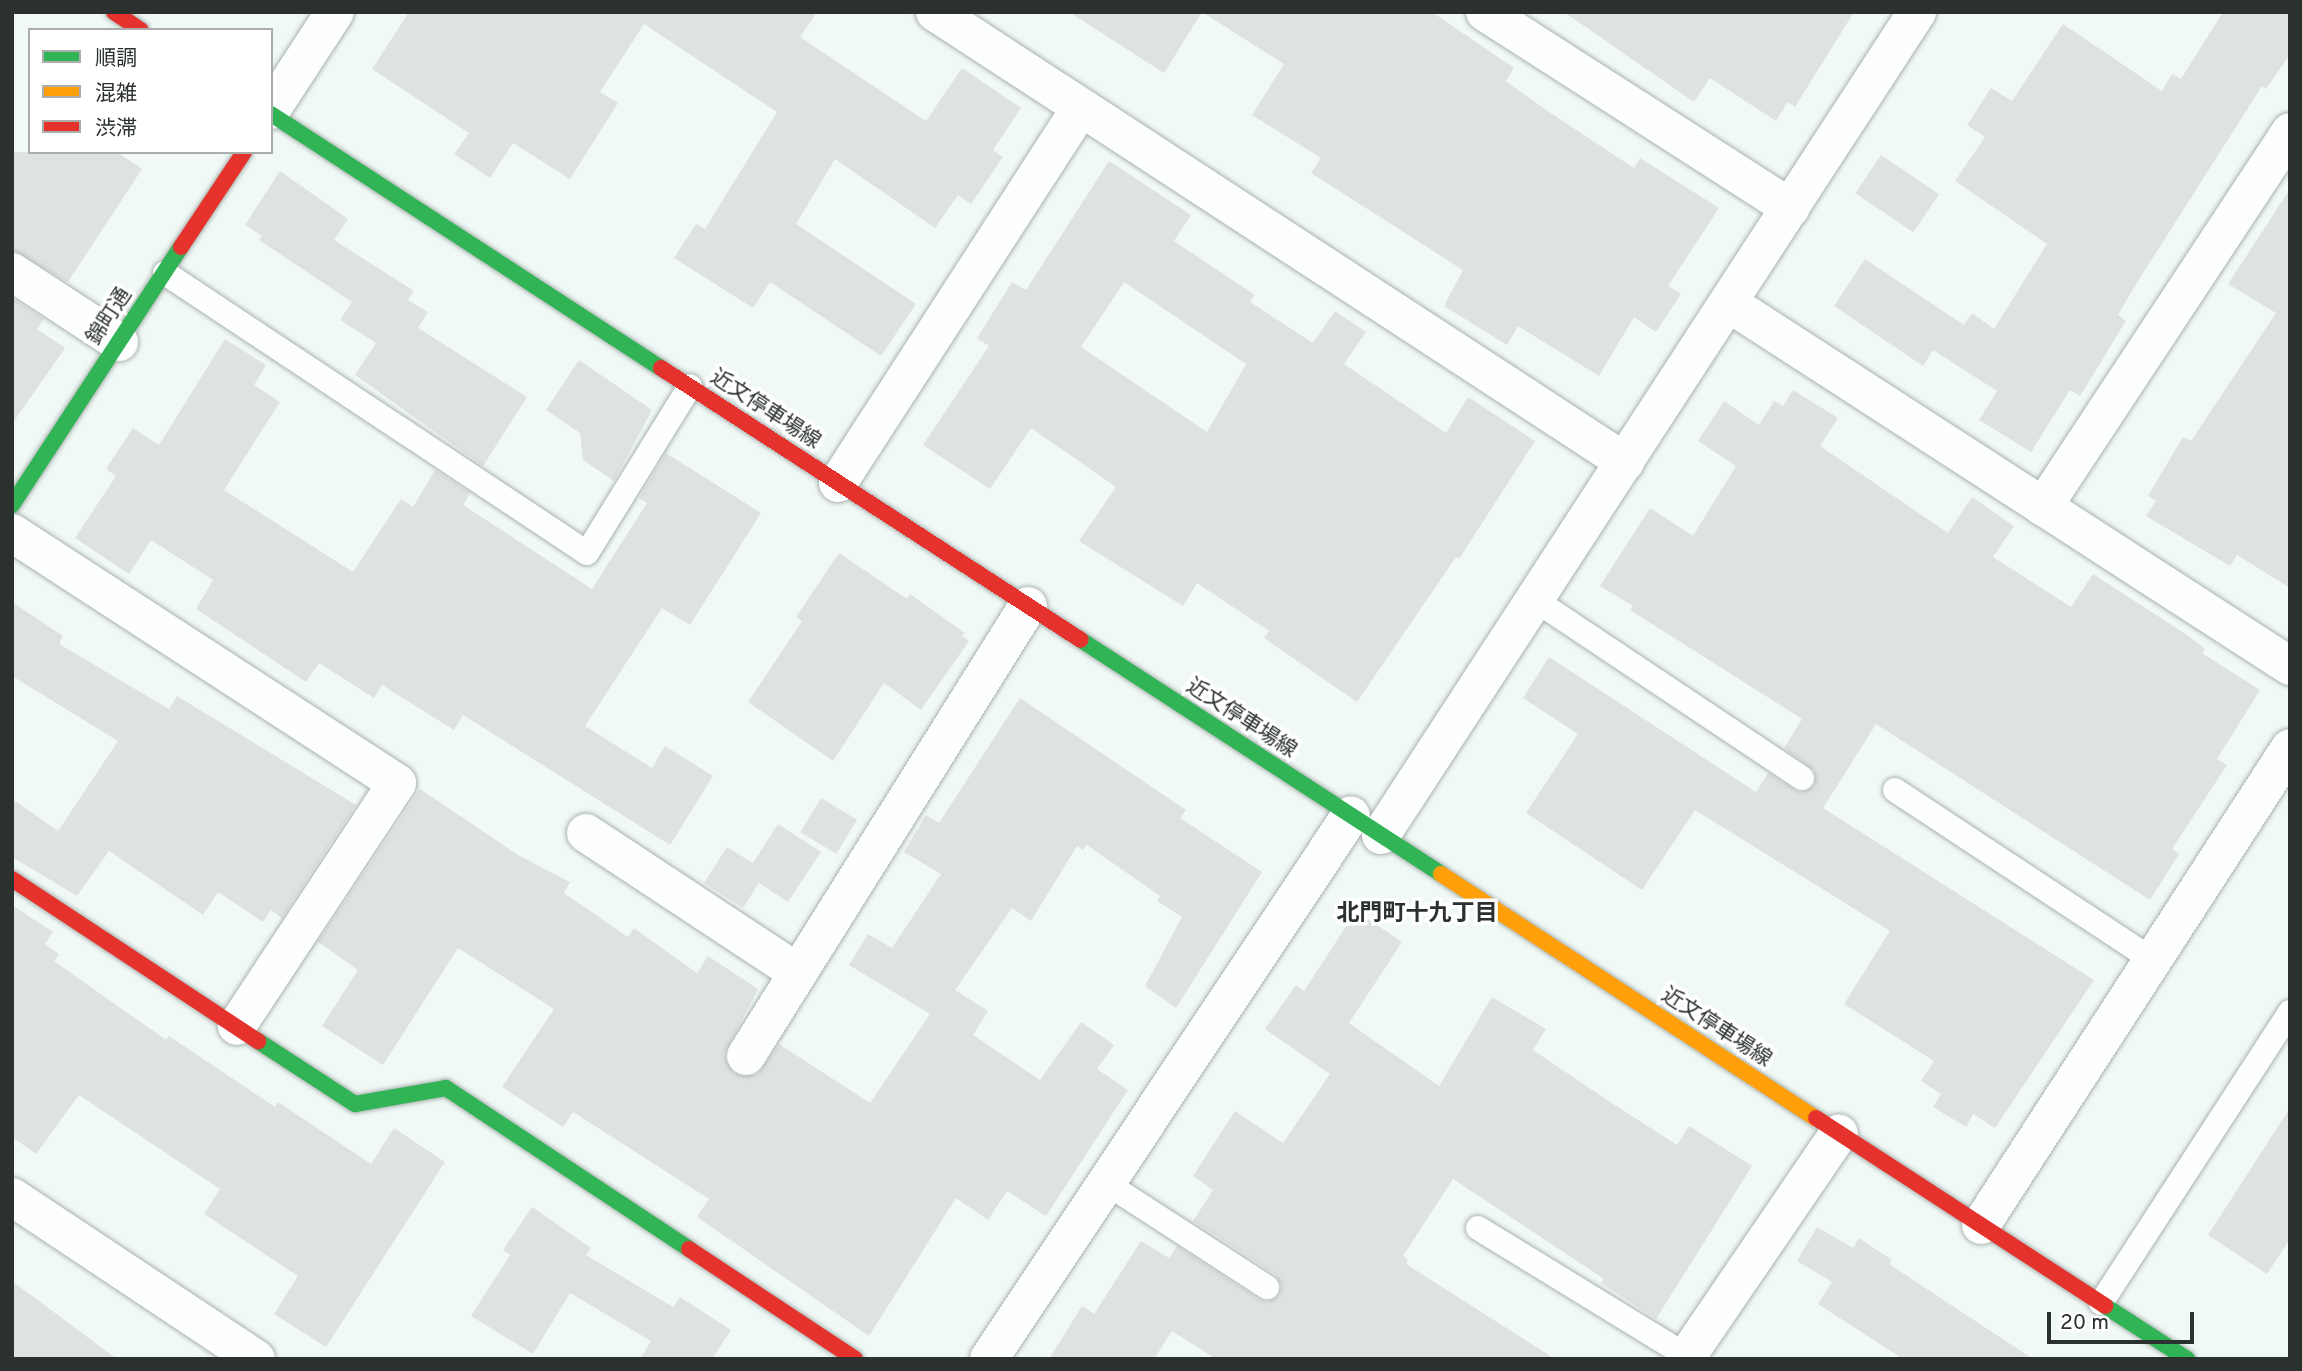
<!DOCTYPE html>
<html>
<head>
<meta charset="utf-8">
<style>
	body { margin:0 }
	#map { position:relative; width:2302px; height:1371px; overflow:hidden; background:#f0f9f6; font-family:Overpass,"Noto Sans JP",sans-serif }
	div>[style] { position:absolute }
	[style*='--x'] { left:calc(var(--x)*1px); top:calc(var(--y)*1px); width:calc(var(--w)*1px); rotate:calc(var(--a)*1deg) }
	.building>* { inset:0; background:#dfe2e3; transform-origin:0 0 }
	.roads { filter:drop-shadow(0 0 2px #abb3b0) drop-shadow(0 0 2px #abb3b0) }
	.lane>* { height:24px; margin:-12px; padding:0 12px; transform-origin:12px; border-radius:12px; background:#fdfefe }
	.street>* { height:38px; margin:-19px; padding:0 19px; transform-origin:19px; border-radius:19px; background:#fdfefe }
	.fast>* { height:16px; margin:-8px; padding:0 8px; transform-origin:8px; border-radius:8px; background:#30b455 }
	.slow>* { height:16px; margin:-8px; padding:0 8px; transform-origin:8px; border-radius:8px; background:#ff9f0a }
	.jam>* { height:16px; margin:-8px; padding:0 8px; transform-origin:8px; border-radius:8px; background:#e5322d }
	span { translate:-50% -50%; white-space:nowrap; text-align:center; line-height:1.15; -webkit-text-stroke:7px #fff; paint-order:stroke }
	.street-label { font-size:21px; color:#2b312f }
	.neighbourhood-label { font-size:23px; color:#2b312f; font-weight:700 }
	.frame { position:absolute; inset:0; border:14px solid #2b312f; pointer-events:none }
	.legend { position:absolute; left:28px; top:28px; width:245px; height:126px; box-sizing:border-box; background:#fff; border:2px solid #aaadac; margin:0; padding:9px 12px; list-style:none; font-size:21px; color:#2b312f }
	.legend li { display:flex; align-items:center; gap:14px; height:35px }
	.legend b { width:35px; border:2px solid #aaadac }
	.scale { position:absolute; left:2047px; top:1312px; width:147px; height:32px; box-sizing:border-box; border:4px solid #2b312f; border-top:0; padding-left:9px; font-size:21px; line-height:24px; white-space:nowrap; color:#2b312f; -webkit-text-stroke:5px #fff; paint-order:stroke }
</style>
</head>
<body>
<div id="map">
	<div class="building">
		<i style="clip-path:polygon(409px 12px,817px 12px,800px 37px,926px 121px,962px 68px,1021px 108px,993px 150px,1003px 157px,971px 204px,958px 195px,935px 228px,835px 159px,796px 224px,916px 304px,881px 356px,770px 282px,753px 308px,674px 258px,696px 224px,705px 229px,777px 112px,644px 24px,600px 92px,618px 103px,570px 179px,513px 143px,490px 178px,454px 154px,469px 133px,372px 69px)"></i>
		<i style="clip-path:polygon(1069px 12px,1432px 12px,1514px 68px,1506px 81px,1549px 112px,1634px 168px,1640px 158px,1719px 208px,1668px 286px,1681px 294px,1656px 332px,1634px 317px,1599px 376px,1518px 326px,1507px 345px,1444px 306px,1463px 270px,1311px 173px,1321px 158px,1252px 115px,1284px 64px,1202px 12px,1164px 73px)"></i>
		<i style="clip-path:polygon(1564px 12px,1854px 12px,1795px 107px,1788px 102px,1776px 121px,1710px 78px,1694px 102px)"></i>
		<i style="clip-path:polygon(2223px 12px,2290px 12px,2290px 54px,2266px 89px,2262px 86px,2133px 289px,2118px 315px,2126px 321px,2080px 396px,2070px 390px,2031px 452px,1979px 420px,1997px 391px,1933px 350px,1923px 366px,1834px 306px,1865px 259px,1964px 325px,1972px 313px,1994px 329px,2047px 244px,1955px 181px,1985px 137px,1967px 125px,1991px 88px,2012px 101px,2063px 24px,2162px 91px,2172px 74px,2181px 79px)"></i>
		<i style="clip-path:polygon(12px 152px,117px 152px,142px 169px,68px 282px,12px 250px)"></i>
		<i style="left:1881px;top:155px;width:70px;height:46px;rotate:34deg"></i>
		<i style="clip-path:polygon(evenodd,1109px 161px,1191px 215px,1174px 241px,1255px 295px,1250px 302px,1313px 343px,1335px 311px,1366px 332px,1344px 364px,1446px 433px,1468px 397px,1535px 441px,1459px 559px,1456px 557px,1357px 702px,1264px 638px,1269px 631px,1197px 583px,1183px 606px,1079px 541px,1116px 487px,1031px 428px,990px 489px,923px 445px,989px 346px,977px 338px,1012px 282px,1026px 290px,1109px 161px,1124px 282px,1246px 364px,1207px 432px,1081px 347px,1124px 282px)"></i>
		<i style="clip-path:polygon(280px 171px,348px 219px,334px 240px,414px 291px,408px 300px,428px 312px,418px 328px,527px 397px,483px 466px,355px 375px,376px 343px,340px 320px,352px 302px,259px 240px,262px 236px,245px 225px)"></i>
		<i style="clip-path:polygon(2290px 189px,2290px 588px,2237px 555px,2230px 566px,2146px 516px,2156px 501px,2148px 496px,2183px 437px,2191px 441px,2276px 313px,2228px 284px)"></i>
		<i style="clip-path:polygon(12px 298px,44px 319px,37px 329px,65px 348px,12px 424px)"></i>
		<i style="clip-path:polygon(225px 339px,266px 365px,254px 385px,280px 402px,224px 490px,353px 572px,401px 499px,413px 507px,435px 470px,470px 493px,463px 505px,592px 589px,647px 503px,639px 498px,666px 453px,761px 513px,690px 625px,662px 608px,585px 726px,652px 768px,665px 746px,713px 776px,670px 845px,463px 715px,454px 730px,382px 685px,374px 698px,319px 663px,306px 682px,196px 609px,213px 580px,151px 540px,129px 574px,75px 538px,116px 476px,106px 469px,133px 428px,159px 445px)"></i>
		<i style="clip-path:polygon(579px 360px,652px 410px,614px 481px,583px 460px,580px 433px,546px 410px)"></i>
		<i style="clip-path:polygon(1793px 390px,1838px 418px,1820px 446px,1948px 533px,1972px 497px,2014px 526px,1993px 557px,2071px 607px,2093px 574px,2187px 635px,2205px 649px,2202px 653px,2260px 690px,2217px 759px,2227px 765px,2172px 849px,2179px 854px,2150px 900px,1876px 724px,1823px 808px,2094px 980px,1995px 1128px,1973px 1114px,1966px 1127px,1933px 1107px,1941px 1094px,1921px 1081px,1934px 1061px,1844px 1004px,1890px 931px,1695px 810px,1642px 890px,1526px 813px,1578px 734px,1523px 698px,1549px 657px,1756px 792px,1768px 773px,1800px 793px,1815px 786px,1815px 771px,1784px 748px,1802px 719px,1630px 610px,1633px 606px,1600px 586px,1650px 508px,1693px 536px,1736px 466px,1698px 441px,1724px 401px,1759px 425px,1774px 401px,1783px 406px)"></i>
		<i style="clip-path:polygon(839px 553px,907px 599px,910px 594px,965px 633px,962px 636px,969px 641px,921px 710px,884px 683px,833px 761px,748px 702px,802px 621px,796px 617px)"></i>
		<i style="clip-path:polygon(12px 602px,63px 636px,59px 644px,169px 709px,177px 696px,356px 805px,282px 918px,271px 910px,263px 922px,218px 892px,203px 915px,109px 851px,77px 896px,12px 857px,12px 799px,58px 831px,118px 741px,12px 676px)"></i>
		<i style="clip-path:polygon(1020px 698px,1186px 810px,1180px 818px,1262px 872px,1176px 1008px,1145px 986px,1182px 917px,1157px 901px,1160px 896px,1087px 845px,1083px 850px,1077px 846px,1031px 921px,1012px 908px,955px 990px,988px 1011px,973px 1035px,1040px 1080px,1081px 1022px,1114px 1045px,1097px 1069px,1128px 1090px,1046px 1216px,1007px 1191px,988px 1220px,956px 1198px,869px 1336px,697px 1217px,709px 1199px,573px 1112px,563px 1127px,502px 1087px,554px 1009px,458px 948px,383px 1065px,322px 1026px,358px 970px,318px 942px,420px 789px,518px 855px,570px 882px,564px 893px,628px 937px,634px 928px,697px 973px,708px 956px,758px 989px,724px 1055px,734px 1074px,757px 1075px,779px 1044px,870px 1103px,930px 1014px,849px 965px,868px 934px,892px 948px,941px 874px,904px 852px,926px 815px,939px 823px)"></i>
		<i style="left:821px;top:798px;width:42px;height:40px;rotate:31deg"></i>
		<i style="clip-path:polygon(778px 824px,821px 852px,788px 902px,759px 883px,743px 908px,704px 883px,727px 847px,753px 863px)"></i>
		<i style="clip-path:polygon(12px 905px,53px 932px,45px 944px,59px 954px,54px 961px,166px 1040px,169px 1036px,275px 1107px,278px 1102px,371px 1164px,394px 1128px,445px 1162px,326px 1347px,274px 1314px,298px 1276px,204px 1214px,220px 1189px,79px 1095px,36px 1154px,12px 1137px)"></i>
		<i style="clip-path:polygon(1356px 911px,1402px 942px,1349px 1023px,1439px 1086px,1492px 997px,1546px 1029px,1533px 1050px,1607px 1100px,1677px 1145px,1689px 1126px,1752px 1166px,1656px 1319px,1601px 1283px,1604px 1279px,1453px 1179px,1403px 1256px,1408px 1260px,1406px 1264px,1555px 1359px,1216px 1359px,1172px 1331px,1154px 1359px,1049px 1359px,1082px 1306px,1094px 1314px,1141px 1241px,1169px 1258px,1177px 1246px,1260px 1300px,1267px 1302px,1279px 1296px,1282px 1287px,1276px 1275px,1193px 1221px,1213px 1190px,1193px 1176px,1235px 1111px,1283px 1143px,1330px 1074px,1265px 1029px,1296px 985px,1304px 991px)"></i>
		<i style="clip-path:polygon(2290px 1108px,2290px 1239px,2267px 1274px,2208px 1235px)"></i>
		<i style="clip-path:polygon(532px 1207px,591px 1248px,586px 1255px,673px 1307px,680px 1297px,731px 1330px,712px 1359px,640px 1359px,651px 1341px,570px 1293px,533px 1354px,471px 1316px,510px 1255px,503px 1250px)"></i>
		<i style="clip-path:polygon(1817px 1227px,1853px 1248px,1859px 1238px,1892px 1260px,1889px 1264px,2033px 1359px,1903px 1359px,1818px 1304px,1832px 1282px,1797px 1261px)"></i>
		<i style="clip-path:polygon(12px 1281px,117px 1359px,12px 1359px)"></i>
	</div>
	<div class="roads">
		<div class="lane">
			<i style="--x:165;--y:273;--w:506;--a:33.56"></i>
			<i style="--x:587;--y:553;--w:196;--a:-58.3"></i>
			<i style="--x:1535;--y:600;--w:321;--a:33.7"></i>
			<i style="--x:1895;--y:790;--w:309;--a:33.4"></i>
			<i style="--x:1106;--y:1183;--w:192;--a:32.9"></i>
			<i style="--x:1478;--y:1228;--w:245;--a:31.5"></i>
			<i style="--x:2101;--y:1303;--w:347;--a:-57"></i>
		</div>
		<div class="street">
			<i style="--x:935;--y:12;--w:824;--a:33.11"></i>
			<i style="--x:1485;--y:12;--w:363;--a:32.7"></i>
			<i style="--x:271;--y:110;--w:117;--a:-56.9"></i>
			<i style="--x:12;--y:272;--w:128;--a:33.2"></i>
			<i style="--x:1730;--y:304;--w:667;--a:32.88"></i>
			<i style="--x:838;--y:483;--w:447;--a:-57.1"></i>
			<i style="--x:2043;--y:507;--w:449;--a:-56.6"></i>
			<i style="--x:12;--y:533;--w:459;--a:33"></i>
			<i style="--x:397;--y:783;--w:291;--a:123.4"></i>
			<i style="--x:586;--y:833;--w:254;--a:33.4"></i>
			<i style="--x:1381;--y:835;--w:982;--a:-56.92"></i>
			<i style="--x:746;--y:1056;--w:531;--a:-57.93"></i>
			<i style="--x:12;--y:1197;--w:293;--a:33.6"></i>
			<i style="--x:1981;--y:1225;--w:568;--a:-57.06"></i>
			<i style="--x:989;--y:1359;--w:653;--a:-56.36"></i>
			<i style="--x:1685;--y:1359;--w:273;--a:-55.7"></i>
		</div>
		<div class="fast">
			<i style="--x:271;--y:114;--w:465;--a:33.1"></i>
			<i style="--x:12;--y:505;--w:308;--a:-56.8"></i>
			<i style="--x:1081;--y:640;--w:429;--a:33"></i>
			<i style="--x:258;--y:1041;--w:116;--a:33"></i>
			<i style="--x:355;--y:1104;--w:92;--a:-10"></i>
			<i style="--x:446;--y:1088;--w:291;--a:33.5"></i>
			<i style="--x:2105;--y:1306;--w:98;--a:32.9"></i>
		</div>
		<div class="slow">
			<i style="--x:1441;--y:874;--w:447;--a:33.1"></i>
		</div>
		<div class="jam">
			<i style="--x:114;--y:12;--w:32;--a:34"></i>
			<i style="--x:181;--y:247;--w:114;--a:-56.4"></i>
			<i style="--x:661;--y:368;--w:500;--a:32.93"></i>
			<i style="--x:12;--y:879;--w:295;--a:33.4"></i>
			<i style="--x:1816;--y:1118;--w:345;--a:33"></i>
			<i style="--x:689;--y:1249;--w:199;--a:33.5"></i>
		</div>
	</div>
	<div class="street-label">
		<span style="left:110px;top:317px;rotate:-57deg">錦町通</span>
		<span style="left:765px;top:410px;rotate:33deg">近文停車場線</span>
		<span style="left:1241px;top:719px;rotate:33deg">近文停車場線</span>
		<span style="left:1716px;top:1028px;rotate:33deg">近文停車場線</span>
	</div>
	<div class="neighbourhood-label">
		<span style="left:1417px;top:915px">北門町十九丁目</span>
	</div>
	<div class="frame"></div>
	<ul class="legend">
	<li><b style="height:9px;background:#30b455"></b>順調</li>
	<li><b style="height:9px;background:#ff9f0a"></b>混雑</li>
	<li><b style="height:9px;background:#e5322d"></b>渋滞</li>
	</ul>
	<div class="scale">20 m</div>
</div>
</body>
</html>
